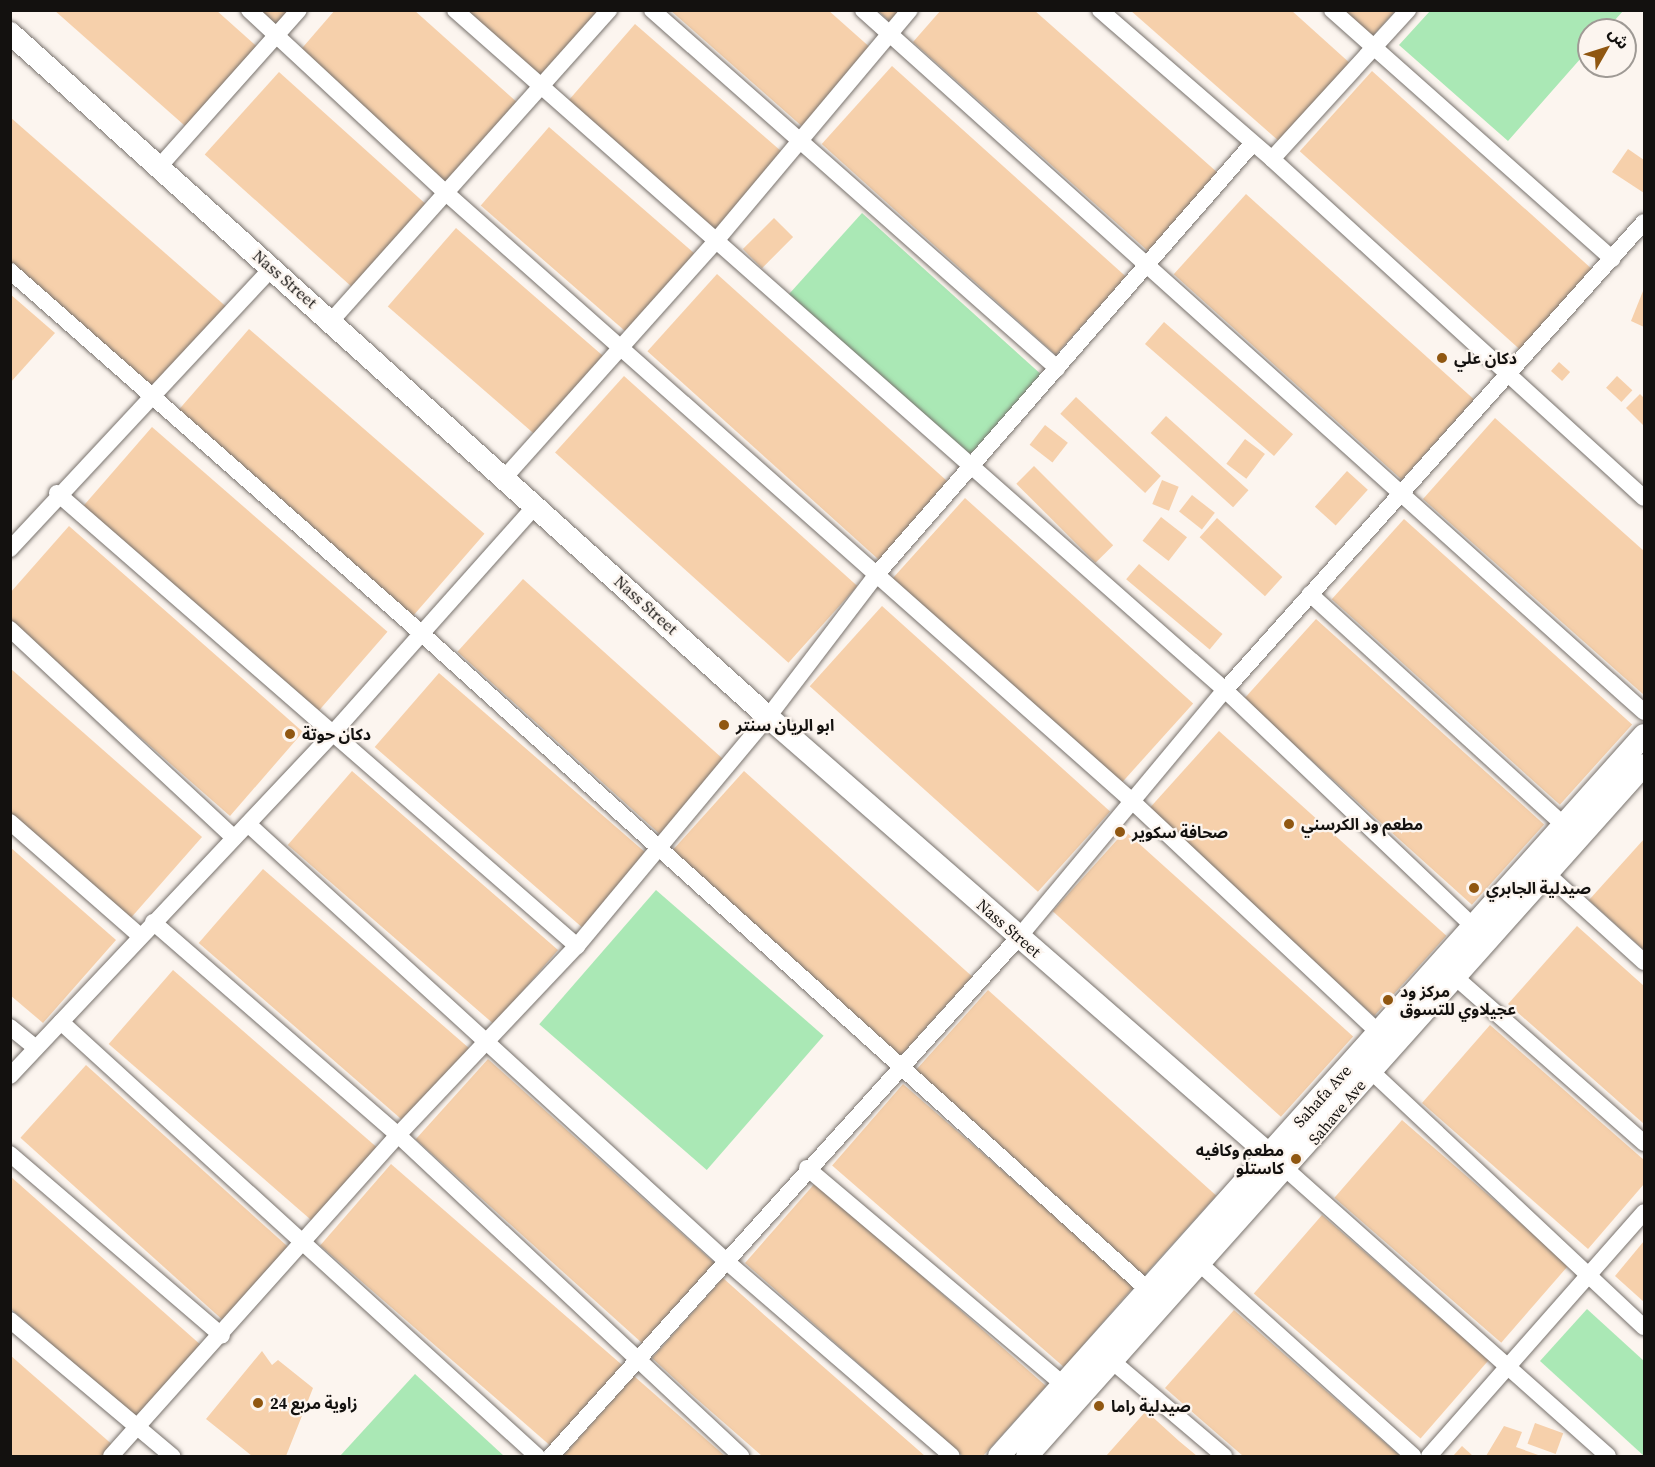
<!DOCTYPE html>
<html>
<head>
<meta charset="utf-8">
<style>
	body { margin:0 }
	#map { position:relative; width:1655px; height:1467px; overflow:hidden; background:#fcf5ef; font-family:"Source Serif 4","Noto Sans Arabic",serif }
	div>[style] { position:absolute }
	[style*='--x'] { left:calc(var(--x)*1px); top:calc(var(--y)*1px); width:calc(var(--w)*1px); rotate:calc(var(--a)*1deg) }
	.green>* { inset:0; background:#aae8b5; transform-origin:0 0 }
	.building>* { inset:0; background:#f6d0ab; transform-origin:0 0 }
	.roads { filter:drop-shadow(0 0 2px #78726d) drop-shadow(0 0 2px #78726d) }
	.street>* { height:16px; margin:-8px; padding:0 8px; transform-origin:8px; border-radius:8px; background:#fff }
	.secondary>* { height:22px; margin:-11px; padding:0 11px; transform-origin:11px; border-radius:11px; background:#fff }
	.dots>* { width:16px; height:16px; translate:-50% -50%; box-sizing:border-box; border:3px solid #fcf5ef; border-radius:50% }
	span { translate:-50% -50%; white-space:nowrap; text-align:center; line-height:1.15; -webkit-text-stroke:4.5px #fcf5ef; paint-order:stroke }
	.street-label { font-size:16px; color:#13110f }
	.poi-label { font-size:16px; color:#13110f; font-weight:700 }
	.left { translate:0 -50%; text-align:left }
	.right { translate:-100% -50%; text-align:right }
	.frame { position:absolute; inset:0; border:12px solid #13110f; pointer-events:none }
	.north { position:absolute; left:1577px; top:18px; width:60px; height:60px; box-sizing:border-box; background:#fcf5ef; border:2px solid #9f9a95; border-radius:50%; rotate:51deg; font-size:16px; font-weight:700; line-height:24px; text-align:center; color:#13110f }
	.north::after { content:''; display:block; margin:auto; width:21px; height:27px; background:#905711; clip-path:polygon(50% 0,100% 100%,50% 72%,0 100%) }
</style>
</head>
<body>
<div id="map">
	<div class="green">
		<i style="clip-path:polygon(1430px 11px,1430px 10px,1623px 11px,1606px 30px,1589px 30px,1589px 49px,1508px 141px,1399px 45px)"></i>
		<i style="left:862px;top:213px;width:242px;height:112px;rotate:42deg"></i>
		<i style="left:656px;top:890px;width:222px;height:178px;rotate:41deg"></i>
		<i style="clip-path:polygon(1587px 1309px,1644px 1361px,1644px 1456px,1540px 1361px)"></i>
		<i style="clip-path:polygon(415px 1374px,504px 1456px,340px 1456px)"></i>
	</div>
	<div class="building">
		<i style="clip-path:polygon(54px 10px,216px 10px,264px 53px,193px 133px)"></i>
		<i style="clip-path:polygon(259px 10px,303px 10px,284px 32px)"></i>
		<i style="clip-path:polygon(335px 10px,414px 10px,519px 104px,446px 187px,297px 54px)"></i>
		<i style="clip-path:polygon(458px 10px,610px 10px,543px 86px)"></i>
		<i style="clip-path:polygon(670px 10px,828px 10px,873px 50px,805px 129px)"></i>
		<i style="clip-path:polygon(877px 10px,909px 10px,895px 26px)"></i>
		<i style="clip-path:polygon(941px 10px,1034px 10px,1218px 173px,1148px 251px,913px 42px)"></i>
		<i style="clip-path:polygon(1130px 10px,1291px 10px,1352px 65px,1281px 143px)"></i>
		<i style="clip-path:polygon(1334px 10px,1396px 10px,1368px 41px)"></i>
		<i style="left:635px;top:24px;width:198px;height:105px;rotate:41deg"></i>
		<i style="left:892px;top:66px;width:315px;height:105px;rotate:42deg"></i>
		<i style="left:1372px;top:71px;width:307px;height:108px;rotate:42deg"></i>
		<i style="left:279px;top:72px;width:200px;height:111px;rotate:42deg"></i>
		<i style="clip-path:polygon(10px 117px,230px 310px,157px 394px,10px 265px)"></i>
		<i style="left:549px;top:127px;width:198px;height:104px;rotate:41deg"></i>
		<i style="clip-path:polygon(1628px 149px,1644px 160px,1644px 193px,1612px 172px)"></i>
		<i style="left:1246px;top:194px;width:307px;height:108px;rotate:42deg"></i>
		<i style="left:774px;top:218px;width:27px;height:44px;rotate:45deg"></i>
		<i style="left:456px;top:228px;width:198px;height:104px;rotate:41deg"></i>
		<i style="left:717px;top:274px;width:314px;height:104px;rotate:42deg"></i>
		<i style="clip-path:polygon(1643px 291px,1644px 292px,1644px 327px,1631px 321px)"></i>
		<i style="clip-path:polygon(10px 294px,55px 333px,10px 383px)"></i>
		<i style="left:1164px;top:322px;width:171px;height:29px;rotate:41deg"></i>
		<i style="left:249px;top:329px;width:312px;height:112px;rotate:41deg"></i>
		<i style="left:1559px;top:362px;width:15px;height:12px;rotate:42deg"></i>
		<i style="left:624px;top:376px;width:314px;height:103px;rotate:42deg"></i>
		<i style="left:1617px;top:376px;width:21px;height:16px;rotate:43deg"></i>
		<i style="clip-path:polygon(1640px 394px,1644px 398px,1644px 426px,1626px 408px)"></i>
		<i style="left:1076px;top:397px;width:116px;height:23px;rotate:43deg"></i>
		<i style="left:1166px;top:416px;width:111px;height:23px;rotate:42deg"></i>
		<i style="clip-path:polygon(1495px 418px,1644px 551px,1644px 695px,1423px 499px)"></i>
		<i style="left:1045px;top:425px;width:29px;height:25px;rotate:38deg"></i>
		<i style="left:152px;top:427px;width:312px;height:112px;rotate:41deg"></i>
		<i style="left:1245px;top:439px;width:25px;height:31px;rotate:37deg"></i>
		<i style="left:1034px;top:466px;width:112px;height:25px;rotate:45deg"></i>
		<i style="left:1347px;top:471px;width:28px;height:48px;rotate:42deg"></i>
		<i style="left:1162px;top:480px;width:18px;height:26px;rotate:22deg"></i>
		<i style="left:1192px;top:495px;width:29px;height:21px;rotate:38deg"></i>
		<i style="left:965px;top:498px;width:307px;height:108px;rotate:42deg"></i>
		<i style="left:1161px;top:517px;width:33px;height:30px;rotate:38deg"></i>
		<i style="left:1217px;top:518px;width:88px;height:26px;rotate:42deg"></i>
		<i style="left:1404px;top:519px;width:307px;height:108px;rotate:42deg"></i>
		<i style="clip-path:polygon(69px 526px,303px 732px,230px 816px,10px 623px,10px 593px)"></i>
		<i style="left:1139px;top:564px;width:109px;height:20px;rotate:40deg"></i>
		<i style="left:523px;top:579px;width:274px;height:98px;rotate:42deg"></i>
		<i style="left:882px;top:606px;width:307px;height:108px;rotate:42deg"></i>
		<i style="left:1316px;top:619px;width:307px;height:108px;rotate:42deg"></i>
		<i style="clip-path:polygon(10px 668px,202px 837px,129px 920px,10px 816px)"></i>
		<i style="left:439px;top:673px;width:275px;height:98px;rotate:41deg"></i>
		<i style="left:1219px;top:731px;width:306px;height:108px;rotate:42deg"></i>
		<i style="left:352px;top:771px;width:273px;height:98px;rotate:41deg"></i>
		<i style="left:744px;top:771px;width:307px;height:108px;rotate:42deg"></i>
		<i style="left:1125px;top:831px;width:307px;height:108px;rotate:42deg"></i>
		<i style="clip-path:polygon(1644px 839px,1644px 950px,1589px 900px)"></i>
		<i style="clip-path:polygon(10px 847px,116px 940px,43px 1023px,10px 995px)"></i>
		<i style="left:263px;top:869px;width:275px;height:98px;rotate:41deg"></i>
		<i style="clip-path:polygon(1577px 926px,1644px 986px,1644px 1124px,1508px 1004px)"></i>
		<i style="left:173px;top:970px;width:275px;height:98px;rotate:41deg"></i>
		<i style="left:988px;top:990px;width:307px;height:108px;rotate:42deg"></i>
		<i style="clip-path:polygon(1490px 1025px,1644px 1160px,1644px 1184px,1588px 1249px,1422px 1103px)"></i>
		<i style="left:488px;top:1059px;width:307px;height:108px;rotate:42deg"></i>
		<i style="left:86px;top:1065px;width:274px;height:98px;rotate:42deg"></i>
		<i style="left:903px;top:1084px;width:307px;height:108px;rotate:41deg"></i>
		<i style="left:1402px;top:1120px;width:221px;height:103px;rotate:41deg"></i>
		<i style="left:391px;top:1164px;width:307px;height:108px;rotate:41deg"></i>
		<i style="clip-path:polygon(10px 1176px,202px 1346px,137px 1420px,10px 1308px)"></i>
		<i style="clip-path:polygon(816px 1182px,1046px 1386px,983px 1456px,963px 1456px,745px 1263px)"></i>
		<i style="left:1322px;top:1215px;width:221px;height:104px;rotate:41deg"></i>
		<i style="clip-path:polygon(1644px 1241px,1644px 1302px,1615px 1276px)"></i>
		<i style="clip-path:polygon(723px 1278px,761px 1312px,925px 1456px,762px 1456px,690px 1393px,652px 1358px)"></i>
		<i style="clip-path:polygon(1234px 1310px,1333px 1397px,1400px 1456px,1243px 1456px,1198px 1417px,1165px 1388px)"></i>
		<i style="clip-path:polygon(262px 1351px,272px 1365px,278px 1360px,313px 1388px,286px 1456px,252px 1456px,206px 1419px)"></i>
		<i style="clip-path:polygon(10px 1355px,115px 1447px,106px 1456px,10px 1456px)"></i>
		<i style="clip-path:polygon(634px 1376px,725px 1456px,563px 1456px)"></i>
		<i style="clip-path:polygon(1146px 1411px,1179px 1441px,1197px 1456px,1106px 1456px)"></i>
		<i style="left:1535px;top:1423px;width:30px;height:22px;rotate:20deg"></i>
		<i style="clip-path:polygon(1504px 1426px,1522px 1432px,1516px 1447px,1541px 1456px,1486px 1456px)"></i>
		<i style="clip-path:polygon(1462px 1446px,1473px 1456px,1453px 1456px)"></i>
	</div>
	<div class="roads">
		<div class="street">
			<i style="--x:249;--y:10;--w:267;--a:42.9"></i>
			<i style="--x:445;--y:192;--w:918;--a:41.56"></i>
			<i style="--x:1132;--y:801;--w:337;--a:43.2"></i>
			<i style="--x:455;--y:10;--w:1027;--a:41.45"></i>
			<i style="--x:1225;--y:690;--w:344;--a:43.6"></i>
			<i style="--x:652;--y:10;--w:541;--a:41.48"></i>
			<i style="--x:863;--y:10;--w:1050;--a:41.95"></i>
			<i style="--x:1100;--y:10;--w:228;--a:40.9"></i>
			<i style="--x:1272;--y:159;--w:503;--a:42.34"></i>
			<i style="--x:1332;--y:10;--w:375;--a:41.6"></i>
			<i style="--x:1272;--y:159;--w:202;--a:-47.6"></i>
			<i style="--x:159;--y:167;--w:210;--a:-48.3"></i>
			<i style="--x:10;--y:271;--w:548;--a:41.37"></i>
			<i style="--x:421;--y:633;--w:980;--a:42.1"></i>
			<i style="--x:332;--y:320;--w:416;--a:-48.2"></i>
			<i style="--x:505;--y:477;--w:315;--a:-48.2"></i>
			<i style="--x:715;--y:242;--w:303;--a:-50"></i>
			<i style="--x:57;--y:493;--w:690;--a:41.06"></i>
			<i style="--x:10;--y:549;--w:384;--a:-47"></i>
			<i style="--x:1310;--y:594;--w:345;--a:42.3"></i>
			<i style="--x:10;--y:629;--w:306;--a:43"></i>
			<i style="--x:10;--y:822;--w:173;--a:41.2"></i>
			<i style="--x:248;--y:824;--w:648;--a:42.43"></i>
			<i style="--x:726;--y:1261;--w:298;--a:40.8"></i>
			<i style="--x:1547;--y:874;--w:131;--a:42.2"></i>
			<i style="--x:153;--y:922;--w:325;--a:41"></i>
			<i style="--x:398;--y:1135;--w:470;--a:43.1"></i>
			<i style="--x:1454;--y:976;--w:253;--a:41.3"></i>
			<i style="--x:61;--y:1022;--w:644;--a:42.36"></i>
			<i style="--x:10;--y:1027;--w:33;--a:39"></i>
			<i style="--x:1371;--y:1071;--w:374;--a:43.2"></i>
			<i style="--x:10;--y:1076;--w:470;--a:-46.7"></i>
			<i style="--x:332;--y:734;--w:307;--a:-48.3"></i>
			<i style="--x:10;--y:1154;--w:279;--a:40.6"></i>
			<i style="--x:807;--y:1168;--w:335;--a:40.2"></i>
			<i style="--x:1287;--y:1170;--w:430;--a:41.7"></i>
			<i style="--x:1200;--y:1264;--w:287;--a:42"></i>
			<i style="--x:10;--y:1320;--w:212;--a:40"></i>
			<i style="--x:1112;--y:1361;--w:147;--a:40.3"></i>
			<i style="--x:111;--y:1456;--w:431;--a:-48.2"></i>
			<i style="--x:398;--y:1135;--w:260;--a:-46.6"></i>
			<i style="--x:577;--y:946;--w:298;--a:-50.2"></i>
			<i style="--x:768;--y:717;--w:178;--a:-52.7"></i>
			<i style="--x:876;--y:575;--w:573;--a:-48.89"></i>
			<i style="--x:551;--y:1456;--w:699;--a:-47.96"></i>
			<i style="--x:1019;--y:937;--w:322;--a:-50.2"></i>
			<i style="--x:1225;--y:690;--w:628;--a:-48.16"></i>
			<i style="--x:1429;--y:1456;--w:325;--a:-48.6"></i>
		</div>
		<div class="secondary">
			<i style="--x:10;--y:33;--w:1021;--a:42.06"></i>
			<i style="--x:768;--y:717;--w:689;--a:41.12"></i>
			<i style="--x:999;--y:1456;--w:967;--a:-48.18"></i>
			<i style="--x:1027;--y:1456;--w:926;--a:-48.24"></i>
		</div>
	</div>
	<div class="dots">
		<i style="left:1442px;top:358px;background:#905711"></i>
		<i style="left:724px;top:725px;background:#905711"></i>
		<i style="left:290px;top:734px;background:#905711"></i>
		<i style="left:1289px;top:824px;background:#905711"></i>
		<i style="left:1120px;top:832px;background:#905711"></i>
		<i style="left:1474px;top:888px;background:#905711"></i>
		<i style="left:1388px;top:1000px;background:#905711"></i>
		<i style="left:1296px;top:1159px;background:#905711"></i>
		<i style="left:258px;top:1403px;background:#905711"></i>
		<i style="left:1099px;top:1406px;background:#905711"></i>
	</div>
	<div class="street-label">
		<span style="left:285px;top:279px;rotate:41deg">Nass Street</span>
		<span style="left:646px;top:605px;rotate:42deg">Nass Street</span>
		<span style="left:1009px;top:928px;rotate:41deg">Nass Street</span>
		<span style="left:1322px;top:1096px;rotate:-48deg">Sahafa Ave</span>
		<span style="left:1337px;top:1112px;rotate:-50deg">Sahave Ave</span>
	</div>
	<div class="poi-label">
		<span class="left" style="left:1454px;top:358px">دكان علي</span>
		<span class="left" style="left:736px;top:725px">ابو الريان سنتر</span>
		<span class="left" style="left:302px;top:734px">دكان حوتة</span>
		<span class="left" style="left:1301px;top:824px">مطعم ود الكرسني</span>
		<span class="left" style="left:1132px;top:832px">صحافة سكوير</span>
		<span class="left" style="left:1486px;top:888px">صيدلية الجابري</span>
		<span class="left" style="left:1400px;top:1000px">مركز ود<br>عجيلاوي للتسوق</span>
		<span class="right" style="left:1284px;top:1159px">مطعم وكافيه<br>كاستلو</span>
		<span class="left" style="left:270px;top:1403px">زاوية مربع 24</span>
		<span class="left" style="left:1111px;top:1406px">صيدلية راما</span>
	</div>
	<div class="frame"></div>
	<div class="north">ش</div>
</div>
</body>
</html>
